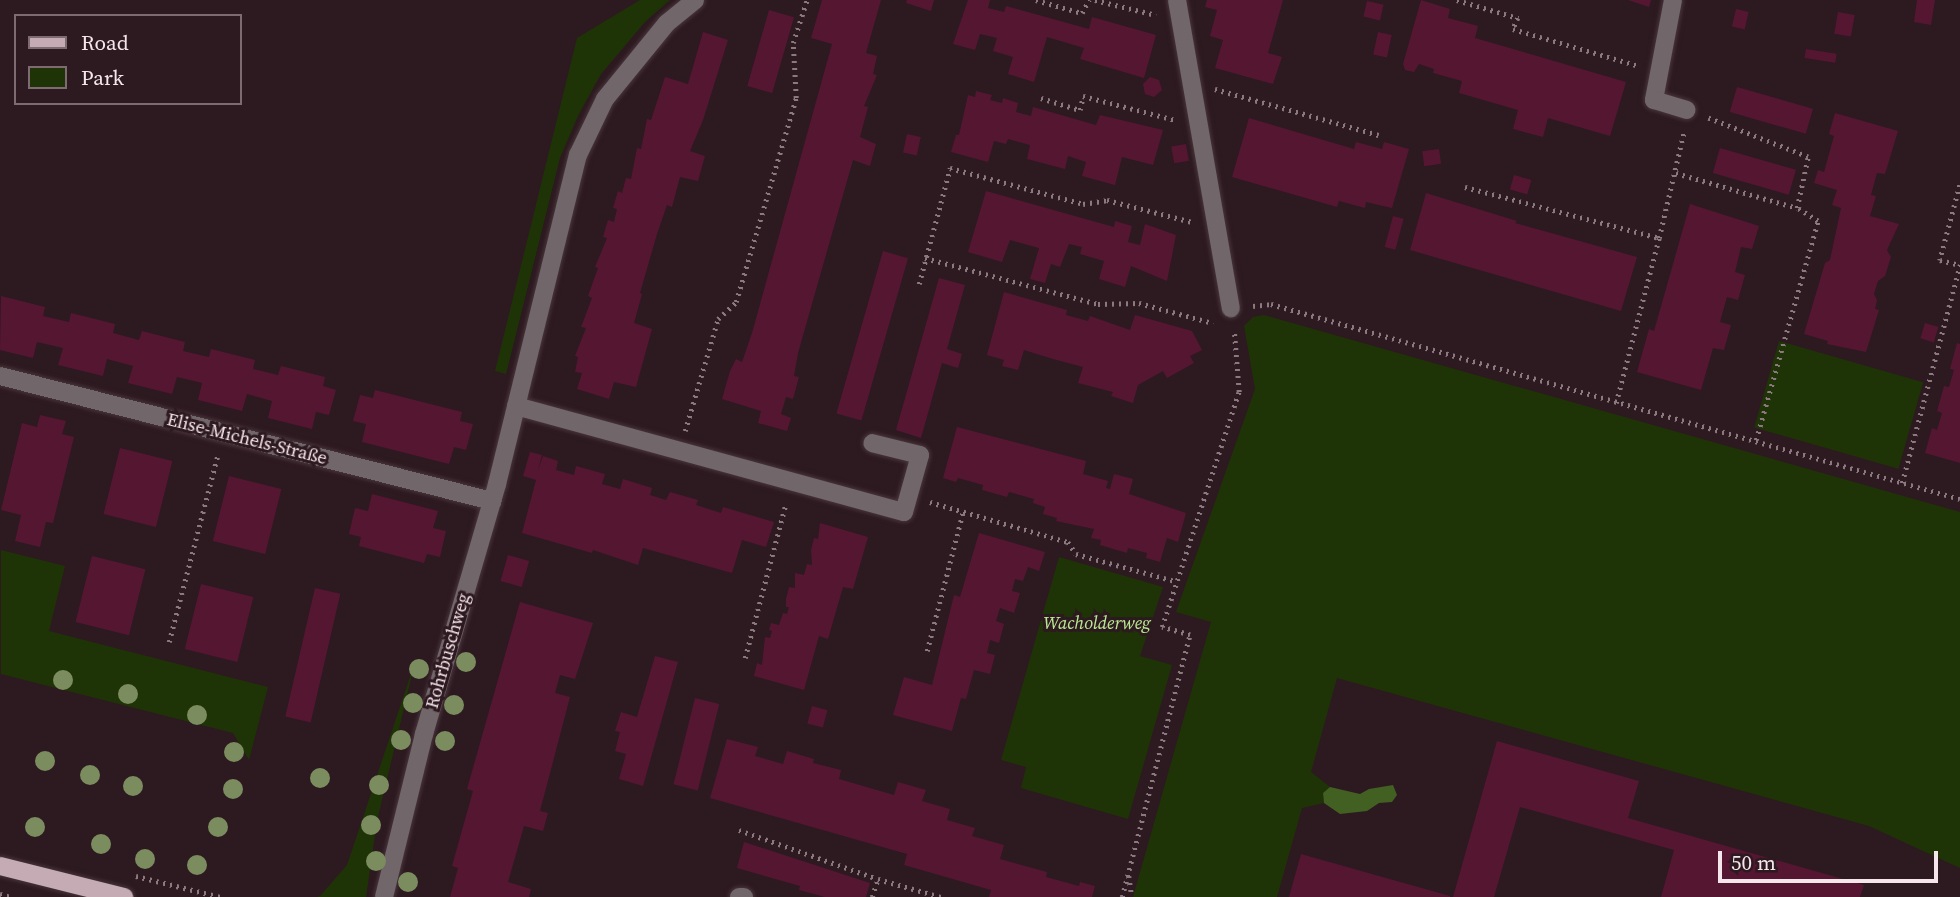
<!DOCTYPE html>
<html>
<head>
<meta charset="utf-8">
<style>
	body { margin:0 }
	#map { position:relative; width:1960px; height:897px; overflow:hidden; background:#2d1920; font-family:"Source Serif 4",serif }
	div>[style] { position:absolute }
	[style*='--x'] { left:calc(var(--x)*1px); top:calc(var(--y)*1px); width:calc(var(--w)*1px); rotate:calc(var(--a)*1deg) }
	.green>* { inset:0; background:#1f3406; transform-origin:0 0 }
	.water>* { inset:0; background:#416021 }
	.building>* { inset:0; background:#551632; transform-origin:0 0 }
	.path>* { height:4.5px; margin-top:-2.25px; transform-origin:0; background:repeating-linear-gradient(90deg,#8b797f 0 2px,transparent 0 7px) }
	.roads { filter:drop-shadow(0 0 2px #49363c) drop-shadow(0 0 2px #49363c) }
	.minor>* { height:18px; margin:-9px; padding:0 9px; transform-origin:9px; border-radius:9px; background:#716669 }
	.major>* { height:18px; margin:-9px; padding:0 9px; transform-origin:9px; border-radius:9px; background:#c5acb4 }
	.trees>* { width:20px; height:20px; margin:-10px; border-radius:50%; background:#7b8c5e }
	span { translate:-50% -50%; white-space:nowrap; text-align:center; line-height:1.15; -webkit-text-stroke:6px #2d1920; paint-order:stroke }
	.street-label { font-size:18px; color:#f5e6eb }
	.park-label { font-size:18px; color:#baea90; font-style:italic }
	.legend { position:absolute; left:14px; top:14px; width:228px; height:91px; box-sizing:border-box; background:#2d1920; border:2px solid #7d6b71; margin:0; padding:9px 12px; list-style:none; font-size:21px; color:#f5e6eb }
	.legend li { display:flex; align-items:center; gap:14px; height:35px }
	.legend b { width:35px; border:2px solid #7d6b71 }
	.scale { position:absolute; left:1718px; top:851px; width:220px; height:32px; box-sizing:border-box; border:4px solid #f5e6eb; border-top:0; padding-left:9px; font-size:21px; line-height:24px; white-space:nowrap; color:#f5e6eb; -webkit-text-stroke:5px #2d1920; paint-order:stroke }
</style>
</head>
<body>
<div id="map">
	<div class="green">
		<i style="clip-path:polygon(640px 0,670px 0,645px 22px,601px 74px,578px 116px,560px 158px,506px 374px,495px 371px,577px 38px)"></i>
		<i style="clip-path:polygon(1264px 315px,1960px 512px,1960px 868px,1869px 826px,1337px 678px,1311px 772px,1330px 787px,1323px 793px,1324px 803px,1302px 808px,1277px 897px,1133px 897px,1211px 622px,1176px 612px,1255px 389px,1244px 326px,1253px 317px)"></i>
		<i style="left:1779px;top:341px;width:150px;height:90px;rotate:16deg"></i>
		<i style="clip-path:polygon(1px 550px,65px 566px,49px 631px,268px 687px,249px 760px,233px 733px,1px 674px)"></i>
		<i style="clip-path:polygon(1059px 557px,1163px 587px,1140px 656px,1172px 665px,1128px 819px,1021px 788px,1026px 767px,1001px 760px)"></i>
		<i style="clip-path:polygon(415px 662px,377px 821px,366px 897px,316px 897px,320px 896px,347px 865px)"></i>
	</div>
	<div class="water">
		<i style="clip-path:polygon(1393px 785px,1397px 795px,1392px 802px,1379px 803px,1367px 811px,1340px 814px,1324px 803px,1323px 793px,1330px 787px,1360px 794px,1369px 789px)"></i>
	</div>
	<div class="building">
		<i style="clip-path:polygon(822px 0,881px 0,866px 53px,877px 56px,873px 74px,877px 75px,864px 106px,868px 107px,860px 137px,876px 144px,870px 166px,853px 160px,798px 353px,794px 376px,799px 377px,793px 399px,786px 397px,781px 414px,791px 418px,787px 431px,758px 423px,761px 411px,722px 399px,730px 371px,736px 359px,742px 362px,752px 333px,832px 44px,811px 38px)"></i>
		<i style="clip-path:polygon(907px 0,934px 0,931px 11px,906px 3px)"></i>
		<i style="clip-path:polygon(968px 0,990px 0,988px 8px,1004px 12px,1006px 6px,1089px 29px,1092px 17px,1156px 35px,1144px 78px,1080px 59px,1084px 48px,1047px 37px,1034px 82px,1008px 74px,1013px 57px,993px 51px,997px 38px,980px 34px,975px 50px,953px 44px)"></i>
		<i style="clip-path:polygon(1207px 0,1283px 0,1268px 53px,1282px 57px,1273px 84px,1215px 68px,1223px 40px,1210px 36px,1217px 10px,1205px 7px)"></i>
		<i style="clip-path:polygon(1421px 0,1450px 9px,1448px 18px,1478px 26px,1475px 38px,1626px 82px,1610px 136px,1548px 118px,1543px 137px,1513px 129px,1518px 110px,1459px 93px,1462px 81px,1433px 73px,1434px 69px,1419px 64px,1414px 72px,1405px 70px,1403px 64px)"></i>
		<i style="clip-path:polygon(1628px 0,1651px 0,1649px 7px)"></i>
		<i style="clip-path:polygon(1917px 0,1935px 0,1931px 25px,1914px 22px)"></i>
		<i style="left:1367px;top:1px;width:17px;height:16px;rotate:13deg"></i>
		<i style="left:1736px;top:9px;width:13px;height:18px;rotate:13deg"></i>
		<i style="left:769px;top:10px;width:26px;height:79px;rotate:16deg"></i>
		<i style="left:1838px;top:12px;width:17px;height:22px;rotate:10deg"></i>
		<i style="clip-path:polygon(703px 32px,728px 40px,703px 120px,690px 151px,705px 156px,698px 181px,680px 177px,672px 207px,667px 205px,657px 234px,640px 293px,642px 294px,634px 323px,652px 329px,636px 387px,614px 382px,609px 399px,577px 389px,582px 373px,575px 372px,578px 357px,575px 356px,586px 328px,581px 327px,592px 298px,588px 296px,598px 268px,595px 267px,607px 238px,603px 237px,608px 220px,614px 222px,617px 209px,613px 208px,618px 191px,622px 193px,626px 178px,631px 179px,637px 148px,641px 149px,647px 119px,651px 120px,665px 77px,688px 84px)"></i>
		<i style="left:1378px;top:32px;width:14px;height:23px;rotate:12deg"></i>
		<i style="left:1806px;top:49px;width:31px;height:9px;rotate:9deg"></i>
		<i style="clip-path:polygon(1150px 77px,1159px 80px,1162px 90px,1154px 97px,1145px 94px,1143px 84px)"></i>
		<i style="left:1737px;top:87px;width:79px;height:26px;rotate:16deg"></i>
		<i style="clip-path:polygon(976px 91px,992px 95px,990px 100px,1002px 103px,1003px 98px,1018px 103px,1016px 112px,1031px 116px,1033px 107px,1096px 125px,1100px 115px,1163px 130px,1153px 165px,1122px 157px,1115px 185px,1082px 176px,1086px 162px,1068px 156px,1065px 169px,1027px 159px,1030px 145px,1008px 139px,1006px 144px,994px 141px,988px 162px,951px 152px,956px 135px,959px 135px,968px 95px,975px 97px)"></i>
		<i style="clip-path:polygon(1835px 113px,1898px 131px,1885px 174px,1877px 173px,1871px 195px,1876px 196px,1870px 216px,1899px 224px,1887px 250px,1891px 257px,1885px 276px,1878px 281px,1874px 294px,1877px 300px,1875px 309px,1879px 310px,1866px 352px,1827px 344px,1828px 341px,1804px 334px,1825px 263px,1830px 260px,1841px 208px,1832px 205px,1837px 190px,1814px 183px,1818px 170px,1824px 172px,1834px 136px,1829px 134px)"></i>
		<i style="clip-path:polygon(1249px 118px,1354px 149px,1356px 142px,1382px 149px,1384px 142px,1409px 149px,1392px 208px,1366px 202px,1365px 208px,1339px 201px,1337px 207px,1232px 177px)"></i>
		<i style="left:907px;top:134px;width:14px;height:19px;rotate:12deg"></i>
		<i style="left:1186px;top:144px;width:17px;height:15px;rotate:80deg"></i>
		<i style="left:1720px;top:148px;width:79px;height:26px;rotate:16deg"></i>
		<i style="left:1439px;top:149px;width:15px;height:17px;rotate:82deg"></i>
		<i style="left:1514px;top:175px;width:18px;height:15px;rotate:16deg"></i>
		<i style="clip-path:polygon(986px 191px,1114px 227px,1115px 221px,1132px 226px,1128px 242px,1140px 245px,1145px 224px,1176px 235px,1167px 281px,1131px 266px,1125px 287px,1099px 279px,1104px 261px,1080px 254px,1082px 247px,1069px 244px,1060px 267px,1051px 264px,1045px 283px,1030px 279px,1039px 248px,1010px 240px,1002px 262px,968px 252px)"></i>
		<i style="clip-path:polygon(1426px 193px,1517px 221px,1515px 223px,1637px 257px,1621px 311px,1410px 250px)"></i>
		<i style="clip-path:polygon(1690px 204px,1759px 226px,1752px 249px,1741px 247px,1735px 272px,1745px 275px,1738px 300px,1727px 297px,1720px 322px,1731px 325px,1724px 350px,1713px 348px,1701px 390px,1637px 372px,1649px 329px,1654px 331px)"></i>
		<i style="left:1393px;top:216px;width:11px;height:32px;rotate:15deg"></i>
		<i style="left:883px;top:251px;width:26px;height:169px;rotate:16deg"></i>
		<i style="clip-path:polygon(939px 278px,965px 285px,947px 349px,962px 354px,958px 368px,942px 363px,921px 438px,896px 430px)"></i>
		<i style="clip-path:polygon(1004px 292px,1067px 310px,1066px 315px,1088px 321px,1090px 316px,1130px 330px,1135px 315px,1192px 331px,1202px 350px,1190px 356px,1194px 363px,1167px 378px,1163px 371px,1138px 385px,1133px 403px,1111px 396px,1113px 392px,1078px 383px,1083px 367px,1053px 359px,1024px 350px,1018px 370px,1002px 366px,1004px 360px,987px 355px)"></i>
		<i style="clip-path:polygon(1px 296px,45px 307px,43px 316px,69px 322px,71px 313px,115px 324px,113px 333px,139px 340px,142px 331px,185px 342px,183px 351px,209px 357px,211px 349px,255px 360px,253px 369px,266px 372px,278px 375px,281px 366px,325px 377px,323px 386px,336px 390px,329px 415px,316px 412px,312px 429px,268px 418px,272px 401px,247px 394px,242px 411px,198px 400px,202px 383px,190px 380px,177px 377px,172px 394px,128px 383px,133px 366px,107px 359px,103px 376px,58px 365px,63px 348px,37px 342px,33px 358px,0 350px)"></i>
		<i style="left:1925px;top:323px;width:14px;height:16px;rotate:17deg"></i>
		<i style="clip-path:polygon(1957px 343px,1960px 344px,1960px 463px,1925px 453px,1932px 428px,1937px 430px,1942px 413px,1937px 411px,1944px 386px,1949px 387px,1954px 370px,1950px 369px)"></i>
		<i style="clip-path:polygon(375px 390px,462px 412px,460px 421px,473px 424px,466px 450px,454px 447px,449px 464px,362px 442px,366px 424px,353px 421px,360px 395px,373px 398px)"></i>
		<i style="clip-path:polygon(40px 415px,66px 421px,62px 434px,74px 437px,53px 523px,46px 522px,40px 547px,15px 541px,21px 515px,1px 510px,22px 423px,37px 427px)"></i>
		<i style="clip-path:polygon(957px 427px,1086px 461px,1083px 474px,1108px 481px,1106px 488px,1110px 489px,1114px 474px,1133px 479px,1129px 494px,1186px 513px,1178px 542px,1167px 538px,1160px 562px,1146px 558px,1147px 553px,1128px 548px,1127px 553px,1100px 545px,1101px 540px,1091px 538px,1094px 529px,1056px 521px,1057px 518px,1043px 514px,1045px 507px,1033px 503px,1034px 499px,1009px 492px,1007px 497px,982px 490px,983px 485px,958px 478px,956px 482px,943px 478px)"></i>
		<i style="left:120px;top:448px;width:54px;height:68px;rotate:14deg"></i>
		<i style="clip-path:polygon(530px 452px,542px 455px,538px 470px,543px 456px,558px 461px,556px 470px,574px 475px,576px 466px,605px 474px,602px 484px,620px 489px,623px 479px,652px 488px,650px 495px,666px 500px,670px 492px,698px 500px,696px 505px,721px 513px,723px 507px,774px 522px,766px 547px,742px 540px,732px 573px,643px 548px,638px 565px,593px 550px,592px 553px,522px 533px,536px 480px,523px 476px)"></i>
		<i style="left:229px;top:476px;width:54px;height:67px;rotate:14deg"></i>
		<i style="clip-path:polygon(372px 494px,438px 511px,433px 528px,446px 531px,440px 557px,427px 554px,424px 563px,359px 546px,361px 537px,349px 534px,355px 508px,368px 511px)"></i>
		<i style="clip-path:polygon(820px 523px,868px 537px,853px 589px,843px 587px,828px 639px,819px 636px,804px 690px,754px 676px,757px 663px,762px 665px,765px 637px,770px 638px,772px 631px,769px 630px,771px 623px,779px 625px,783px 613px,787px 614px,789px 607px,786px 607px,786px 599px,789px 587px,795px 588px,795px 573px,804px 575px,807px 564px,812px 565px,811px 550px,814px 538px,818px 539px)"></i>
		<i style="clip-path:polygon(979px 533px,1045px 552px,1039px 571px,1028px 567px,1023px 581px,1015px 579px,1012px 591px,1020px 593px,1014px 613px,1000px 608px,996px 621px,1004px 624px,999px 643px,990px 640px,987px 653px,995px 655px,990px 674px,974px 670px,966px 699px,961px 698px,952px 731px,893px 715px,904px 677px,932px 685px,954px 595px,960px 597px)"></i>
		<i style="left:508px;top:555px;width:22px;height:27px;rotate:16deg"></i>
		<i style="left:92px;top:556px;width:55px;height:68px;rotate:14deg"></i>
		<i style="left:201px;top:584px;width:54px;height:67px;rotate:14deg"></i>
		<i style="left:315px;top:588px;width:26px;height:132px;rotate:13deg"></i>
		<i style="clip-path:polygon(520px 602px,593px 623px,575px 679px,560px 675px,555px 693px,570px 697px,540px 811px,548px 813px,543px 831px,524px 826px,508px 882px,531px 889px,529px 897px,450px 897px,458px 868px,452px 866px,473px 791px,467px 789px)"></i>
		<i style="clip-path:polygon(655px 656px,678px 662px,643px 786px,619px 779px,626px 754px,615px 751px,620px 732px,615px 731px,621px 712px,637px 717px)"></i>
		<i style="left:695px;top:698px;width:25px;height:89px;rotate:14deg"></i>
		<i style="left:812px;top:706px;width:16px;height:18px;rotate:15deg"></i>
		<i style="clip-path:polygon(727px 739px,758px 747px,755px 756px,783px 764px,787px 751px,814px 759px,813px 763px,841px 770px,839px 779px,894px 795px,898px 782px,926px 790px,922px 801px,950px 809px,947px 820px,975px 828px,972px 836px,1004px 845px,1000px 859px,1047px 872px,1046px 877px,1079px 886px,1080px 882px,1095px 886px,1092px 897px,989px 897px,991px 890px,904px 865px,907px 854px,710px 798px)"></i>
		<i style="clip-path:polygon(1497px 741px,1639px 781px,1628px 818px,1864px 885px,1860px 897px,1661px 897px,1674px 850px,1520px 807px,1494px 897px,1453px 897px)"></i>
		<i style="clip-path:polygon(744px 842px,870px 883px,866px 897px,825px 897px,799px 890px,800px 886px,737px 868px)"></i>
		<i style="clip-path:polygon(1301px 854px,1450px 896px,1450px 897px,1289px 897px)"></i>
	</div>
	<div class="path">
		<i style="--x:1036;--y:0;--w:48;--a:15.8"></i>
		<i style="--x:1082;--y:13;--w:15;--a:-62"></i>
		<i style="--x:1095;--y:0;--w:63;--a:13.8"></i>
		<i style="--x:1457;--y:0;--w:64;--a:16.4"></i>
		<i style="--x:1518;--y:18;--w:12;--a:114"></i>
		<i style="--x:1513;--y:29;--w:131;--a:16.4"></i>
		<i style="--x:1215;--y:89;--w:170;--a:15.7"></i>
		<i style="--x:1041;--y:98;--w:41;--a:17.1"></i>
		<i style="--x:1080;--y:110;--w:14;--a:-78"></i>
		<i style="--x:1083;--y:96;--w:95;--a:14.6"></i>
		<i style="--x:1676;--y:173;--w:126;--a:16.1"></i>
		<i style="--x:1797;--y:208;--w:52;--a:-77.8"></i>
		<i style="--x:1808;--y:157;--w:107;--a:-158.7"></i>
		<i style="--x:1960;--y:185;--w:78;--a:104.9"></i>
		<i style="--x:1940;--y:260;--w:21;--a:14"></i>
		<i style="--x:1465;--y:187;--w:201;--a:14.7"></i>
		<i style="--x:1659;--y:238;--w:110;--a:-76.8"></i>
		<i style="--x:925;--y:258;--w:179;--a:14.9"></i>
		<i style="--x:1098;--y:304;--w:41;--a:-1.4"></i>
		<i style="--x:1139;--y:303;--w:77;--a:15.1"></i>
		<i style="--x:919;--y:284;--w:120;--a:-75"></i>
		<i style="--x:950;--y:168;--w:138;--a:15.1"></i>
		<i style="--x:1083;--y:204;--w:24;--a:-9"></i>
		<i style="--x:1107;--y:200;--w:88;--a:14.5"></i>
		<i style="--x:1253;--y:306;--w:18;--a:-6"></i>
		<i style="--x:1271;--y:304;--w:716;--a:15.8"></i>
		<i style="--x:1616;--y:403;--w:171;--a:-75.4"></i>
		<i style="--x:685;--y:431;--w:117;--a:-73.6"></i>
		<i style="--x:718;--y:319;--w:25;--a:-43"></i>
		<i style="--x:736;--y:302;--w:213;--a:-73.6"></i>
		<i style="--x:796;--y:98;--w:55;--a:-93.1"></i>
		<i style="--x:793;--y:43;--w:45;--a:-72"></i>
		<i style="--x:1756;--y:440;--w:228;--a:-74.2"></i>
		<i style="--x:1818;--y:221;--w:25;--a:-148"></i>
		<i style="--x:1902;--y:483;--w:226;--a:-75.1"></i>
		<i style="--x:930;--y:502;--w:144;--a:16.2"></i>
		<i style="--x:1068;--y:542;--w:14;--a:56"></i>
		<i style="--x:1076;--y:554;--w:103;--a:15.3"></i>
		<i style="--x:169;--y:642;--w:194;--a:-75.4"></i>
		<i style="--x:927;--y:651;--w:144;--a:-75.5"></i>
		<i style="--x:745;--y:658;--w:160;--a:-75.2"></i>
		<i style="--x:739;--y:830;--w:147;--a:19.4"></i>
		<i style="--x:136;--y:876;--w:87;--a:14"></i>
		<i style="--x:1129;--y:876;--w:21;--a:82"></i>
		<i style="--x:0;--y:894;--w:11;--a:15"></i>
		<i style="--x:872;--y:897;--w:19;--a:-72"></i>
		<i style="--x:878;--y:879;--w:66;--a:15.9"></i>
		<i style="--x:1122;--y:897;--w:271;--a:-75.5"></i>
		<i style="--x:1190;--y:635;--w:29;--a:-164"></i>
		<i style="--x:1162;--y:627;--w:247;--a:-71.9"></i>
		<i style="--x:1239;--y:392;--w:62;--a:-94.6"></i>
	</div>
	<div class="roads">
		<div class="minor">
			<i style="--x:1177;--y:0;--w:313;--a:80.1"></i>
			<i style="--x:1673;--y:0;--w:102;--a:100.8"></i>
			<i style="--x:1654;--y:100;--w:34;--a:17"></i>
			<i style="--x:0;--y:376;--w:508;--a:14.26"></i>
			<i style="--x:516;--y:406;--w:402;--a:15.3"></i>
			<i style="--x:904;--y:512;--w:59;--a:-74.3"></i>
			<i style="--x:920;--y:455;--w:49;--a:-166"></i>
			<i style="--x:384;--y:897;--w:168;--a:-76.2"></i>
			<i style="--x:424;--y:734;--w:260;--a:-73.7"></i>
			<i style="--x:497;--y:484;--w:339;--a:-76.2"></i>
			<i style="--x:578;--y:155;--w:62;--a:-64.3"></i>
			<i style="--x:605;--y:99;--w:98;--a:-50.8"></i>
			<i style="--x:667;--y:23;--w:36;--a:-39"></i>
			<i style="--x:739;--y:897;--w:5;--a:0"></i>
		</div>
		<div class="major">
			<i style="--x:0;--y:866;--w:128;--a:14"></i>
		</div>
	</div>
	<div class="trees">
		<i style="left:466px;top:662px"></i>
		<i style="left:419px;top:669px"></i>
		<i style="left:63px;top:680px"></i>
		<i style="left:128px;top:694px"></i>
		<i style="left:413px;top:703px"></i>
		<i style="left:454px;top:705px"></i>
		<i style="left:197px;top:715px"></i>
		<i style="left:401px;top:740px"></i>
		<i style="left:445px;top:741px"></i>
		<i style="left:234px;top:752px"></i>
		<i style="left:45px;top:761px"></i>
		<i style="left:90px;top:775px"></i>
		<i style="left:320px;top:778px"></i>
		<i style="left:379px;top:785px"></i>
		<i style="left:133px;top:786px"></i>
		<i style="left:233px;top:789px"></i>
		<i style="left:371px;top:825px"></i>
		<i style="left:35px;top:827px"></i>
		<i style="left:218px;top:827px"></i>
		<i style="left:101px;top:844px"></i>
		<i style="left:145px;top:859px"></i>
		<i style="left:376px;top:861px"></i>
		<i style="left:197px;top:865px"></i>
		<i style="left:408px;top:882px"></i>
	</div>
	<div class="street-label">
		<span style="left:247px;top:439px;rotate:14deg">Elise-Michels-Straße</span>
		<span style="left:448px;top:651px;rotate:-74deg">Rohrbuschweg</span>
	</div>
	<div class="park-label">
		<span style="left:1097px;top:623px">Wacholderweg</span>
	</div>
	<ul class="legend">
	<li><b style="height:9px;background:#c5acb4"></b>Road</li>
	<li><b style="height:19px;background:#1f3406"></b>Park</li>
	</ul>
	<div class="scale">50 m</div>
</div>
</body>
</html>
